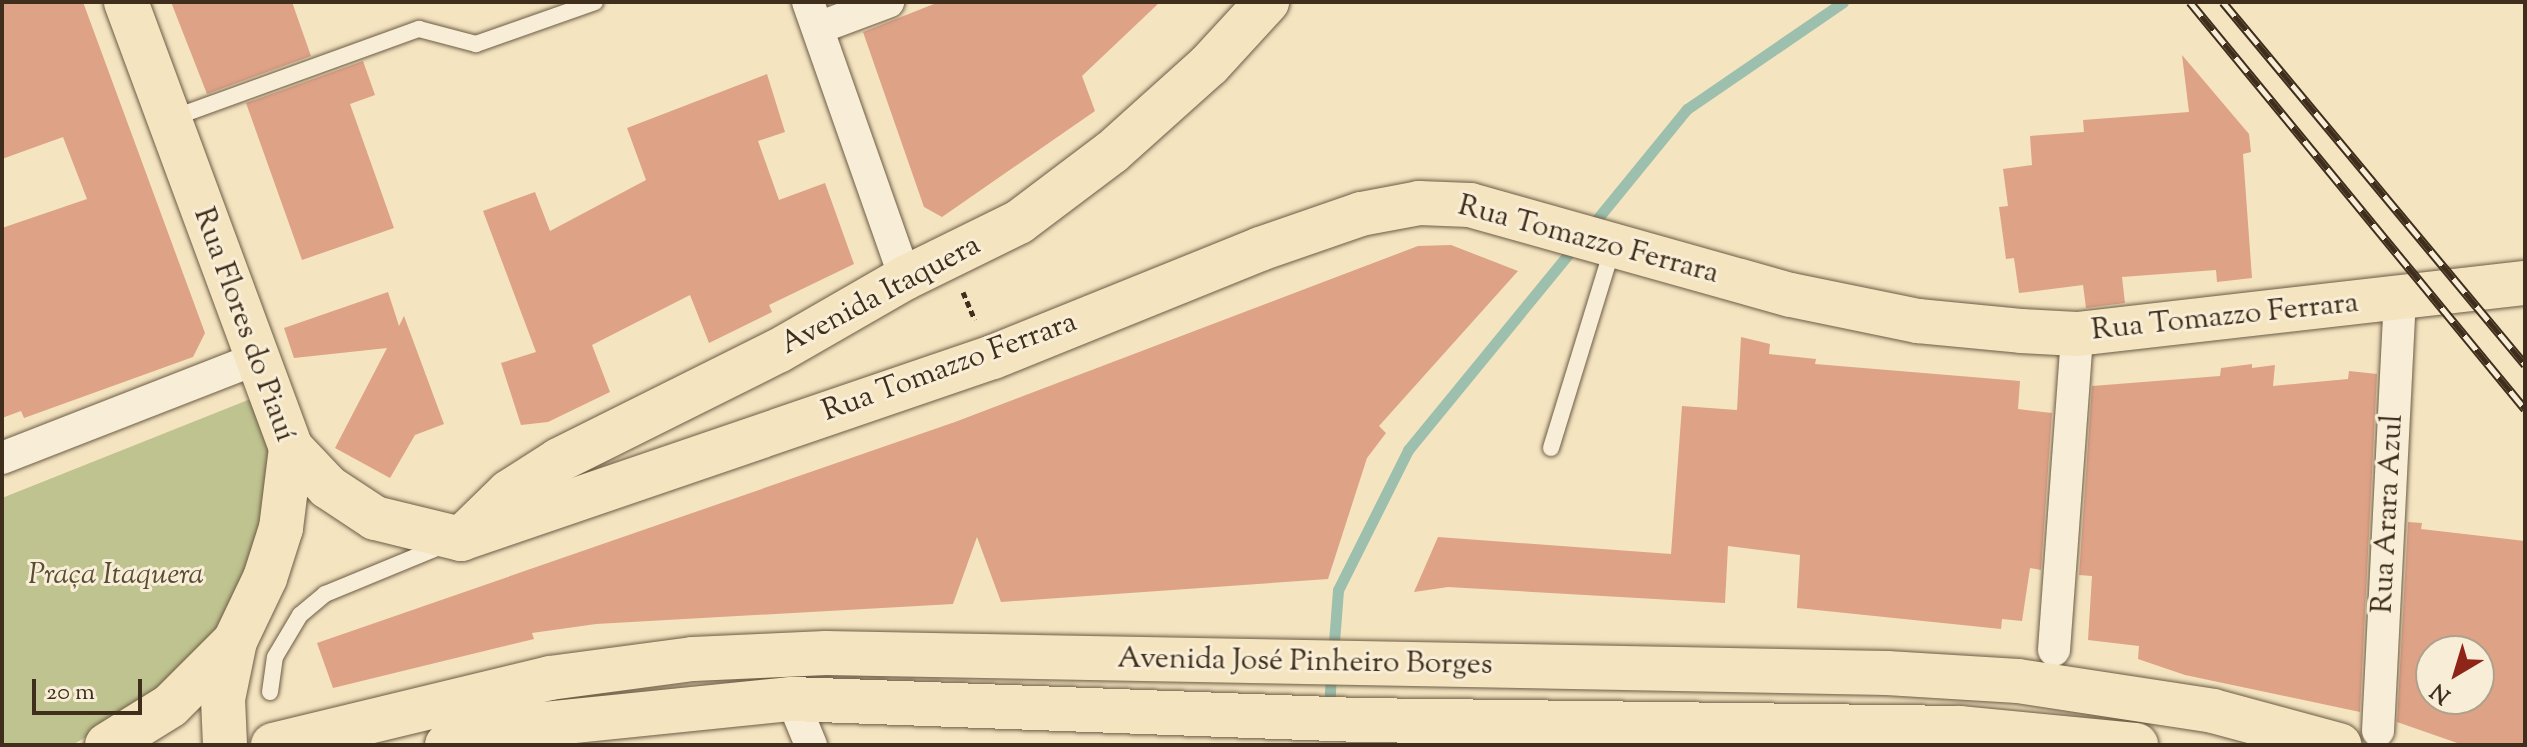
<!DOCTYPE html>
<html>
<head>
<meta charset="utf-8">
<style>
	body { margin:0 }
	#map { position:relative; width:2527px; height:747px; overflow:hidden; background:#f4e4c0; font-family:"Sorts Mill Goudy",serif }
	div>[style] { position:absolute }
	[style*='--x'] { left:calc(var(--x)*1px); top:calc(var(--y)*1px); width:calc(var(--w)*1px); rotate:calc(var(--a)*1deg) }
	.green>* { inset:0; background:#bfc390 }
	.stream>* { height:11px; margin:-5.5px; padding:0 5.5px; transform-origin:5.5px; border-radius:5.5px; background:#9cbfae }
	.building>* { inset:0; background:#dea287 }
	.path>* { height:5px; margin-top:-2.5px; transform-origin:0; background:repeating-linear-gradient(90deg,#3f2e1c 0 6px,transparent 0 10px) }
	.roads { filter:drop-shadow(0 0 2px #6c5c45) drop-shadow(0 0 2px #6c5c45) }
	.service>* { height:16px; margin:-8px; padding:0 8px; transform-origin:8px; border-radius:8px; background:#f8edd6 }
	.minor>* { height:32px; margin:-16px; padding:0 16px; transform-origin:16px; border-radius:16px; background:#f8edd6 }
	.primary>* { height:44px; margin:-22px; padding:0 22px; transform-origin:22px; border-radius:22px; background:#f4e4c0 }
	.trunk>* { height:44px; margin:-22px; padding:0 22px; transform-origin:22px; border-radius:22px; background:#f4e4c0 }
	.rail>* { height:9px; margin-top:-4.5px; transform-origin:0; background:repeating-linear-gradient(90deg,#f8edd6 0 18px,#3f2e1c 0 36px); box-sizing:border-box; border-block:2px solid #3f2e1c }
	span { translate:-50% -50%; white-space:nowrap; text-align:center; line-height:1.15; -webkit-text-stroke:6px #f8edd6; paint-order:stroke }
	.street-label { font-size:30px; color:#3f2e1c }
	.park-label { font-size:30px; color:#594c33; font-style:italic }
	.frame { position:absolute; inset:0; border:4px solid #3f2e1c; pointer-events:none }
	.north { position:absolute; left:2415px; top:635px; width:80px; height:80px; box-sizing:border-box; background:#f8edd6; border:2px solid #aea18c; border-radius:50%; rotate:218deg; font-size:22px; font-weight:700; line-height:32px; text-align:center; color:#3f2e1c }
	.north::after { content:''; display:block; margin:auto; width:28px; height:36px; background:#8f2418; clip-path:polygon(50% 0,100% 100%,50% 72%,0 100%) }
	.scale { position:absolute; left:32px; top:679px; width:110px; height:36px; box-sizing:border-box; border:4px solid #3f2e1c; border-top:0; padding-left:10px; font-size:24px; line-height:28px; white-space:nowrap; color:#3f2e1c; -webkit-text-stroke:6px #f8edd6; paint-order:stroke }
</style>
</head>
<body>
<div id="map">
	<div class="green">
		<i style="clip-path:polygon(253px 398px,277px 459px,265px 545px,228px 624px,168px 691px,72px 745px,2px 745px,2px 498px)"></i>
	</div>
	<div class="stream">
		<i style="--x:1589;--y:229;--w:155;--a:-50.8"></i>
		<i style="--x:1687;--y:109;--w:189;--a:-34.4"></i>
		<i style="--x:1333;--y:655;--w:65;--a:-85.6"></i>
		<i style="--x:1338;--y:590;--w:157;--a:-63.4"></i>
		<i style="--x:1408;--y:450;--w:265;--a:-50.7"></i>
		<i style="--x:1329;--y:711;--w:39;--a:-87"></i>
	</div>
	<div class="building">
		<i style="clip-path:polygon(2px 2px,83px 2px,205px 333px,193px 357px,24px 418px,21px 411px,2px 418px,2px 228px,87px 199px,63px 137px,2px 159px)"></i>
		<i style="clip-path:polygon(171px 2px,292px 2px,311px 56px,207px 94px)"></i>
		<i style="clip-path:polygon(939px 2px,1160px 2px,1082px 76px,1095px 111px,942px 217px,924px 207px,863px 32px)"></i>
		<i style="clip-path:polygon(2182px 55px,2249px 134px,2251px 152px,2243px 154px,2252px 278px,2217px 282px,2216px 270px,2122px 277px,2125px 303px,2086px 308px,2083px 285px,2019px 293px,2014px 258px,2006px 259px,1999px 207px,2008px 206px,2003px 169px,2032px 165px,2030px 136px,2084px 132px,2083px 120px,2189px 112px)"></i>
		<i style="clip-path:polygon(363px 61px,375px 95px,350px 104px,394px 228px,302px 260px,246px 103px)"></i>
		<i style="clip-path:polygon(767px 74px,785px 132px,758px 141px,779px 200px,825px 183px,854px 264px,769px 305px,772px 312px,709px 343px,690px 295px,592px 345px,610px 392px,548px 422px,521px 425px,501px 363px,536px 352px,483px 211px,535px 192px,550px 231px,646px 180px,627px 128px)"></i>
		<i style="clip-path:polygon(1451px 245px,1518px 271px,1379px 426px,1386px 433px,1367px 458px,1328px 579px,1001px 602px,977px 537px,953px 604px,596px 624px,532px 633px,534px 639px,333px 688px,317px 643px,955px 422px,1418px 246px)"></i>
		<i style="clip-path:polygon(388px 292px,399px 326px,404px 316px,444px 424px,415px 435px,390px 478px,335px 448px,387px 348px,294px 358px,284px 328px)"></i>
		<i style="clip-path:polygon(1741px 337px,1770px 344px,1769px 354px,1816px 359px,1815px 364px,2020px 381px,2018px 409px,2052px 413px,2041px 570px,2030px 568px,2022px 621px,2002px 619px,2001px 629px,1797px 608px,1800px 555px,1728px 546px,1725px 603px,1448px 587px,1414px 592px,1438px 537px,1671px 554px,1682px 406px,1737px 410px)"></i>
		<i style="clip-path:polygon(2252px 364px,2252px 368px,2275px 365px,2273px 386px,2348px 379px,2349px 371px,2377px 374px,2360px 712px,2185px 675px,2138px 659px,2139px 646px,2088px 640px,2092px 576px,2079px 575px,2092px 386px,2220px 376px,2221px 368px)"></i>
		<i style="clip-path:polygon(evenodd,2408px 522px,2422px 523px,2421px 529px,2525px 541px,2525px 745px,2463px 745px,2397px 722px,2408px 522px,2431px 651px,2479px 651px,2479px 699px,2431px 699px,2431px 651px)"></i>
	</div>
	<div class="path">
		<i style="--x:963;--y:292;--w:30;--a:67"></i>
	</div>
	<div class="roads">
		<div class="service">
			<i style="--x:170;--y:119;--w:265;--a:-19.9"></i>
			<i style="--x:419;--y:29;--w:59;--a:14.7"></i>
			<i style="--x:476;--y:44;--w:126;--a:-19.4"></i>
			<i style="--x:1551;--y:448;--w:210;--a:-72.9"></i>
			<i style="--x:270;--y:692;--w:35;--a:-82"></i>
			<i style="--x:275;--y:657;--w:49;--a:-59.2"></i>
			<i style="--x:300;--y:615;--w:33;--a:-40"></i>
			<i style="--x:325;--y:594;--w:129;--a:-22.4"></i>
		</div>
		<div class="minor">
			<i style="--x:808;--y:2;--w:293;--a:70.6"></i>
			<i style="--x:818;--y:28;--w:75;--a:-20.4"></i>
			<i style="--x:2;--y:458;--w:273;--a:-21.3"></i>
			<i style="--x:2054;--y:650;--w:317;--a:-85.8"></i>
			<i style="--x:792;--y:699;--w:50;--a:67.6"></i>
			<i style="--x:2378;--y:731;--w:434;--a:-87.1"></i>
		</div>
		<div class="primary">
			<i style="--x:126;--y:2;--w:476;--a:69.7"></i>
			<i style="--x:291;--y:448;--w:81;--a:97.1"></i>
			<i style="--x:281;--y:528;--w:52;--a:107.7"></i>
			<i style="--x:265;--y:578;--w:70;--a:115.5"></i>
			<i style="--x:235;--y:641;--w:59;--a:101.7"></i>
			<i style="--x:223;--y:699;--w:46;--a:87.5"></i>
			<i style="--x:291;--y:448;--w:54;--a:46.5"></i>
			<i style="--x:328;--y:487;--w:56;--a:33.4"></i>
			<i style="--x:375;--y:518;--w:89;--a:13.7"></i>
			<i style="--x:461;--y:539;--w:562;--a:-18.89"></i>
			<i style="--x:993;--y:357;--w:288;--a:-22"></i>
			<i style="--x:1260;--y:249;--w:107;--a:-19.1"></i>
			<i style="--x:1361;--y:214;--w:59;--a:-10.7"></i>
			<i style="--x:1419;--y:203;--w:51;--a:2.2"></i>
			<i style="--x:1470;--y:205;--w:333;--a:15.7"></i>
			<i style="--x:1791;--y:295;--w:130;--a:11.6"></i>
			<i style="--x:1918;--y:321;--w:103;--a:5.5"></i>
			<i style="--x:2021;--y:331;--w:56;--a:3.1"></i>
			<i style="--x:2077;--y:334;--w:451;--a:-6.5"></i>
			<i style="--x:468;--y:532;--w:57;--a:-44.3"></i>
			<i style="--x:509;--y:492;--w:59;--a:-32.6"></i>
			<i style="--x:559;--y:460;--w:245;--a:-26.5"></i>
			<i style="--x:778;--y:351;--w:146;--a:-29.9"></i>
			<i style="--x:905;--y:278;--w:127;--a:-26.2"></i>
			<i style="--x:1019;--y:222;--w:116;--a:-37"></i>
			<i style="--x:1112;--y:152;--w:130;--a:-41.9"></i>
			<i style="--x:1209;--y:65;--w:86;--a:-47.4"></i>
		</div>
		<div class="trunk">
			<i style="--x:107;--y:745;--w:74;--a:-31.8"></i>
			<i style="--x:170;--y:706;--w:92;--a:-45"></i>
			<i style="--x:273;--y:745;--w:285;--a:-13.6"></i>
			<i style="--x:550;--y:678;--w:144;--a:-7.6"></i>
			<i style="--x:693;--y:659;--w:133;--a:-2.6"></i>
			<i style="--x:826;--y:653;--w:1061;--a:1.08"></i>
			<i style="--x:1887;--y:673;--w:131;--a:3.5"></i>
			<i style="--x:2018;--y:681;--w:197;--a:8.7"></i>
			<i style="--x:2213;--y:711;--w:131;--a:15.1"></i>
			<i style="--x:447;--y:745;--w:80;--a:-13.7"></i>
			<i style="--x:525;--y:726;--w:268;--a:-5.8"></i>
			<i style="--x:792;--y:699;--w:567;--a:2.12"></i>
			<i style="--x:1359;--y:720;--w:601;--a:0.76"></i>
			<i style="--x:1960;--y:728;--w:177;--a:5.5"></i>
		</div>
	</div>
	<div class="rail">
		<i style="--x:2190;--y:2;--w:527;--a:50.54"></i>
		<i style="--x:2223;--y:2;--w:472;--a:50.2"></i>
	</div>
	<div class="street-label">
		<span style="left:1588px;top:241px;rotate:15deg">Rua Tomazzo Ferrara</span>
		<span style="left:881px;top:296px;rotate:-28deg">Avenida Itaquera</span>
		<span style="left:2225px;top:318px;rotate:-6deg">Rua Tomazzo Ferrara</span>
		<span style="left:243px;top:325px;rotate:70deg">Rua Flores do Piauí</span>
		<span style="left:950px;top:368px;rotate:-20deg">Rua Tomazzo Ferrara</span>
		<span style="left:2389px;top:514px;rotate:-87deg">Rua Arara Azul</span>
		<span style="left:1305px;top:663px;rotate:1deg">Avenida José Pinheiro Borges</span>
	</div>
	<div class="park-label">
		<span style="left:116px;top:576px">Praça Itaquera</span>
	</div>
	<div class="frame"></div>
	<div class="north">N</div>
	<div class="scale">20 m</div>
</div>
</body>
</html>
